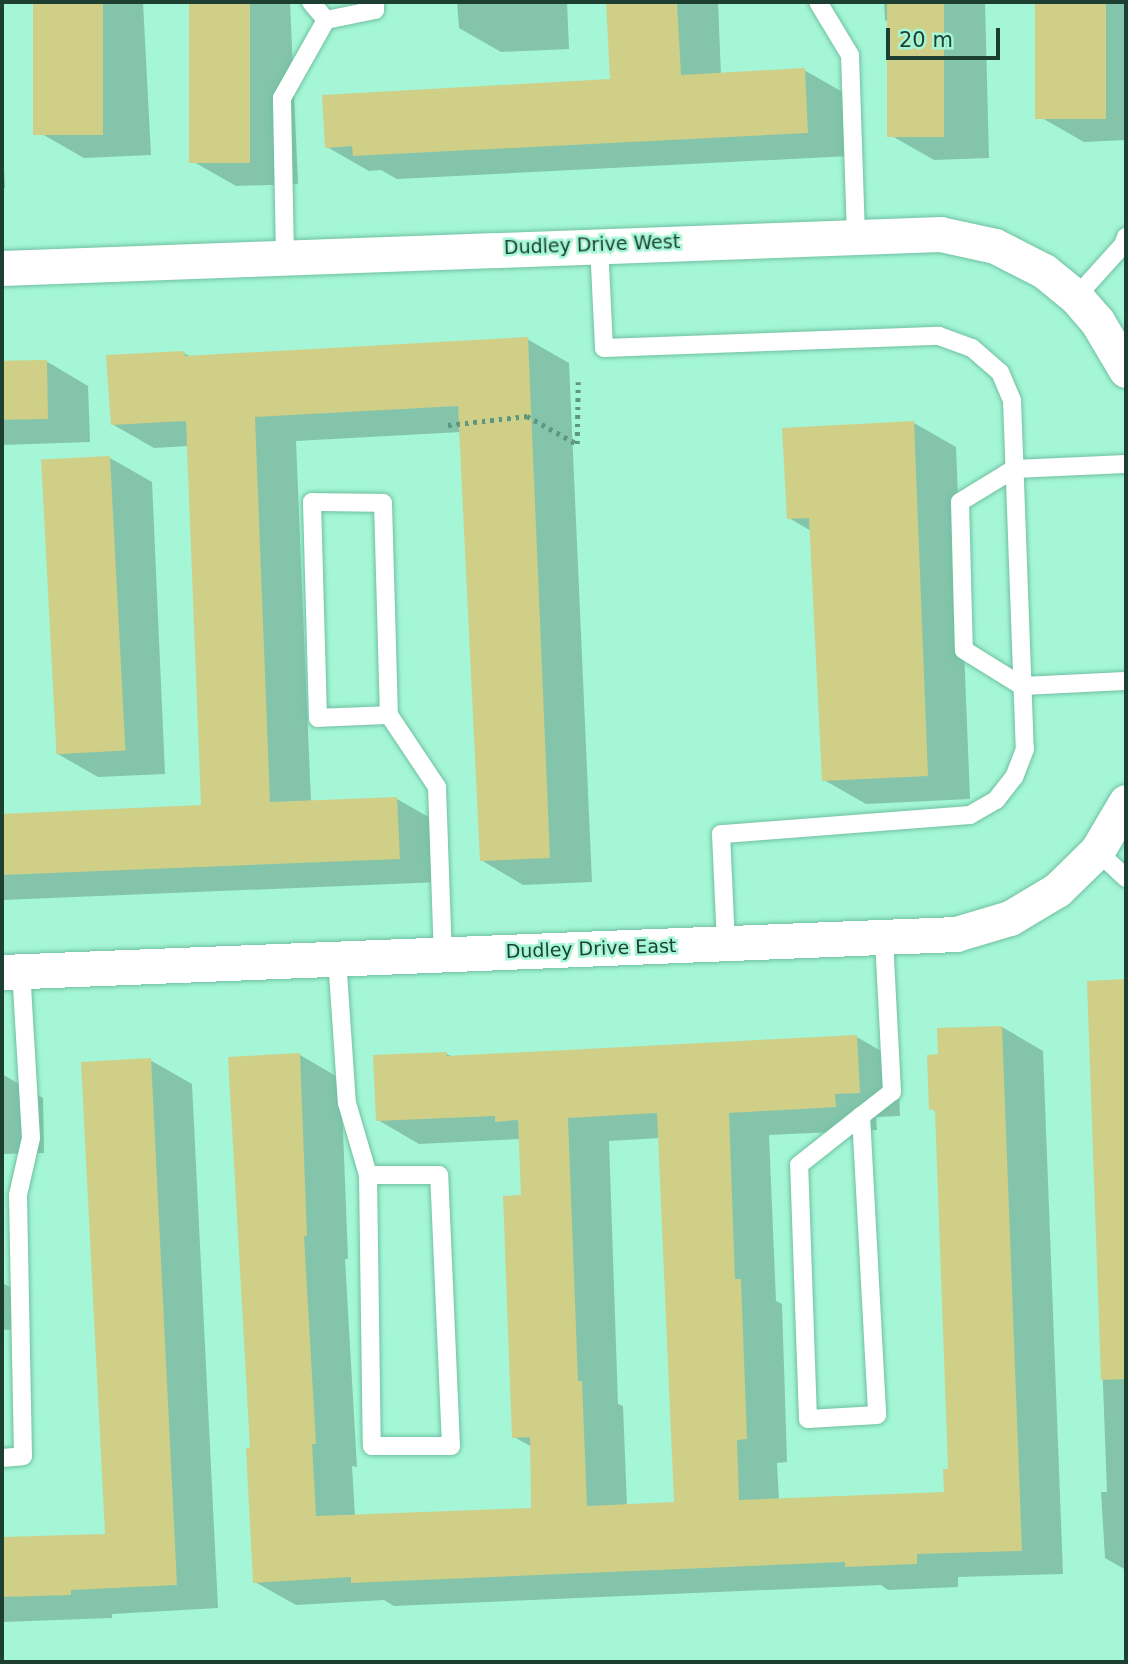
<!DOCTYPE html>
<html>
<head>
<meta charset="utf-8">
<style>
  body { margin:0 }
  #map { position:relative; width:1128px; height:1664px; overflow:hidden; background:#a4f6d6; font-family:"DejaVu Sans",sans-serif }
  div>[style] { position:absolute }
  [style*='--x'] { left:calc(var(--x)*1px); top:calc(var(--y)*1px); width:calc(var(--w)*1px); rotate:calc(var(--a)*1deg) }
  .shadow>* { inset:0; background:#0003 }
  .building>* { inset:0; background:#cfcf88; transform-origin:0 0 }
  .path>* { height:4.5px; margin-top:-2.25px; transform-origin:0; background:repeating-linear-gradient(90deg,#5e9781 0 3.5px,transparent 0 8.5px) }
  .roads { filter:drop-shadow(0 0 2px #70c0a2) drop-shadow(0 0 2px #70c0a2) }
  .service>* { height:18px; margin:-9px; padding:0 9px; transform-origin:9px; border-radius:9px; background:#fff }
  .minor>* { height:35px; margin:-17.5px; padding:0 17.5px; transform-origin:17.5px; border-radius:17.5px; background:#fff }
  span { translate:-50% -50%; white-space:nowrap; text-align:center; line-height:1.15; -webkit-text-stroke:5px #a4f6d6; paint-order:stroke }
  .street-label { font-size:19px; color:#1d3f32 }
  .frame { position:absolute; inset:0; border:4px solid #1d3f32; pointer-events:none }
  .scale { position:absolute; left:886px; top:28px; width:114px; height:32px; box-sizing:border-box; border:4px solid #1d3f32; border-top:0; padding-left:9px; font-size:21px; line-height:24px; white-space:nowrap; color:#1d3f32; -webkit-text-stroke:5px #a4f6d6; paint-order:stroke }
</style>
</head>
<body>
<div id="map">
  <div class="shadow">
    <div style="clip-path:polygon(35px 2px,143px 2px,151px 155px,84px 158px,42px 134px)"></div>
    <div style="clip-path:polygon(190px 2px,290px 2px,298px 184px,236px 186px,194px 162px)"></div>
    <div style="clip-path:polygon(457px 2px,567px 2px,569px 49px,501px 52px,459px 28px)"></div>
    <div style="clip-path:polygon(608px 2px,718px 2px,721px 75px,804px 70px,846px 94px,850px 156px,397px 179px,381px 170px,369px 171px,327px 147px,611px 81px)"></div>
    <div style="clip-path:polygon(884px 2px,985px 2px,989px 158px,934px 160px,892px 136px,889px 22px,885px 20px)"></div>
    <div style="clip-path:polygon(1037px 2px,1126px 2px,1126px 140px,1084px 142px,1042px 118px)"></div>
    <div style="clip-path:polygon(2px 130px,5px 188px,2px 188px)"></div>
    <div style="clip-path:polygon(527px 339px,569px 363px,592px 882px,523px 885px,481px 860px,461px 432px,296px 441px,311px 802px,397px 799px,439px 823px,441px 882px,2px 900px,2px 816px,203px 807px,189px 446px,154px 448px,112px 424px,184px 353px,191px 357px)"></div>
    <div style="clip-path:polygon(46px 361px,88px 386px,90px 442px,2px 445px,2px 363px)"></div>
    <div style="clip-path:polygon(914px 423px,956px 447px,970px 799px,866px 804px,824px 780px,811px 531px,789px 518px)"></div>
    <div style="clip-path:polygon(110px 458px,152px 482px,165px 774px,98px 777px,56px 753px)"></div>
    <div style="clip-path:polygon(1126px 981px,1126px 1570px,1105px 1558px,1101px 1492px,1107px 1492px,1088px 983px)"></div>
    <div style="clip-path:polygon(evenodd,1002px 1027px,1043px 1051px,1063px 1574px,958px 1577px,958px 1587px,888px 1590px,881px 1585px,394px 1606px,384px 1600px,296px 1605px,255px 1582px,252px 1449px,300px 1055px,341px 1079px,348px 1259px,345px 1259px,357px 1467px,352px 1466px,355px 1516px,533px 1509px,532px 1447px,514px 1437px,523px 1197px,520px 1139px,419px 1144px,378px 1120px,447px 1054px,453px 1057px,857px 1037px,898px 1061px,900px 1116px,876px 1117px,877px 1130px,769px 1135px,776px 1301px,782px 1304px,787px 1462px,777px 1463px,779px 1500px,946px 1494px,950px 1471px,937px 1112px,931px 1109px,940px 1056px,1002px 1027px,660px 1138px,676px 1504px,627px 1506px,623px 1406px,618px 1404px,609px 1141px,660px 1138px)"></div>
    <div style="clip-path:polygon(150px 1060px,192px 1084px,218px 1608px,112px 1614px,112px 1618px,2px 1622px,2px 1539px,107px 1536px)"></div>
    <div style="clip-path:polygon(2px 1074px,43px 1098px,44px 1153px,2px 1154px)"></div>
    <div style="clip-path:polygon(2px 1283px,14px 1289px,18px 1329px,2px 1330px)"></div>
  </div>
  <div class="building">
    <div style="left:33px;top:2px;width:70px;height:133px"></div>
    <div style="left:189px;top:2px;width:61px;height:161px"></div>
    <div style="clip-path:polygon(606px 2px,677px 2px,681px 75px,805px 68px,808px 133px,353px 156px,352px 146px,325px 148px,322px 95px,610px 79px)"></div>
    <div style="left:887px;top:2px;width:57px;height:135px"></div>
    <div style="left:1035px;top:2px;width:71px;height:117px"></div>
    <div style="clip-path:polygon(528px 337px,550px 858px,480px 861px,458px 406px,255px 417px,270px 802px,397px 797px,400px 859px,2px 875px,2px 814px,201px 805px,186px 421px,111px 425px,106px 355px,184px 351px,185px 356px)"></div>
    <div style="left:47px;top:360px;width:59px;height:45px;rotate:89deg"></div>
    <div style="clip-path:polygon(914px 421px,928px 776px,822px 781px,809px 518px,787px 519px,782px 428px)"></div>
    <div style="left:110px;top:456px;width:295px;height:69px;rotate:87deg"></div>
    <div style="clip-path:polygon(1126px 979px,1126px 1379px,1101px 1380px,1087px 981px)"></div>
    <div style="clip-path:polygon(evenodd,1002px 1026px,1022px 1551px,917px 1554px,917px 1564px,845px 1567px,845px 1562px,351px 1583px,351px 1577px,253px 1583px,246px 1448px,250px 1448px,228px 1057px,300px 1053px,307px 1236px,304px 1236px,316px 1444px,312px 1444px,316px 1516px,531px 1508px,530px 1437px,512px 1438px,503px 1196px,521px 1195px,518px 1120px,495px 1122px,495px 1116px,376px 1121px,373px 1055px,447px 1052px,447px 1056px,857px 1035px,860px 1093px,835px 1094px,836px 1107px,729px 1113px,735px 1279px,741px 1279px,747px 1439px,737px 1440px,739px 1500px,944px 1492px,943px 1469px,948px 1469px,935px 1110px,929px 1110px,927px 1055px,938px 1054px,937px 1028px,1002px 1026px,657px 1113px,674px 1502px,587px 1506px,582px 1381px,578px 1381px,568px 1118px,657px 1113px)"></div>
    <div style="clip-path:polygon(151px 1058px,177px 1585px,71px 1590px,71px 1595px,2px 1597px,2px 1537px,105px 1534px,81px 1062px)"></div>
  </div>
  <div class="path">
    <div style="--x:448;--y:425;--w:80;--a:-6.5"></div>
    <div style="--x:527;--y:416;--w:57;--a:29.2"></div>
    <div style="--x:577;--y:444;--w:62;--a:-89.1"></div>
  </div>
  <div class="roads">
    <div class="service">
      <div style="--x:311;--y:2;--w:23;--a:50"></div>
      <div style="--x:818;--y:2;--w:62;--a:58.9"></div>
      <div style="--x:850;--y:55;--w:180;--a:88.1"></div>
      <div style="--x:599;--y:245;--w:103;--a:87.2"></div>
      <div style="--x:604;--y:348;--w:335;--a:-2.1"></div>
      <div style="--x:939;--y:336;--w:35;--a:20"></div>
      <div style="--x:972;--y:348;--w:37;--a:41"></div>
      <div style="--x:1000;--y:372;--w:30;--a:67"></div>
      <div style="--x:1012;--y:400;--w:349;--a:87.9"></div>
      <div style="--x:1025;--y:749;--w:30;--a:111"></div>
      <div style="--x:1014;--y:777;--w:29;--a:128"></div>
      <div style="--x:996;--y:800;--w:30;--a:150"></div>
      <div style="--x:970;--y:815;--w:250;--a:175.6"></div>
      <div style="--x:721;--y:834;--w:110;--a:87.4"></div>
      <div style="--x:285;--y:257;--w:159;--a:-91.1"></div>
      <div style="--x:282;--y:98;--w:90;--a:-60.6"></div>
      <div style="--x:326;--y:20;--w:50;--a:-11.5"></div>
      <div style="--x:375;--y:10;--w:8;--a:-90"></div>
      <div style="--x:1076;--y:297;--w:70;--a:-47.9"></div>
      <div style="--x:1123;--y:245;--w:9;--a:-69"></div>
      <div style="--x:1126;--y:464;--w:112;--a:177.4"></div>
      <div style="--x:1014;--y:469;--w:63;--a:148.6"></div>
      <div style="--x:960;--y:502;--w:148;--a:88.5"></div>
      <div style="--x:964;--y:650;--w:68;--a:31.8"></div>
      <div style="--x:1022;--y:686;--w:104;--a:-2.8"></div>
      <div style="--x:389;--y:715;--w:71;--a:177.6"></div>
      <div style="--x:318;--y:718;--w:216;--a:-91.6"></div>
      <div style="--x:312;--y:502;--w:71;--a:0.8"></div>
      <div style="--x:383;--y:503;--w:212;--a:88.4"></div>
      <div style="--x:389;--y:715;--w:87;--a:56.3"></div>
      <div style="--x:437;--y:787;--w:168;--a:88"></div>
      <div style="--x:1097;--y:851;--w:40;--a:43"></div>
      <div style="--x:337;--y:958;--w:145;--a:86.1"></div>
      <div style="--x:347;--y:1103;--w:75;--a:73.7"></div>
      <div style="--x:368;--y:1175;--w:271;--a:89.2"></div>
      <div style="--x:372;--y:1446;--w:79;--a:0"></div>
      <div style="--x:451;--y:1446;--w:271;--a:-92.5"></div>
      <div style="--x:439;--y:1175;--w:71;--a:180"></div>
      <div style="--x:861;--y:1116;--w:299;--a:86.9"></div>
      <div style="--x:877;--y:1415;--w:69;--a:176.7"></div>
      <div style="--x:808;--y:1419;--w:254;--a:-92"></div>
      <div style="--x:799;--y:1165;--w:79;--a:-38.3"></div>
      <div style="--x:861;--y:1116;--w:39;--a:-38"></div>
      <div style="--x:892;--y:1092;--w:154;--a:-93"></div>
      <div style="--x:2;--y:1458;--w:21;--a:-5"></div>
      <div style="--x:23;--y:1456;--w:261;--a:-91.1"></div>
      <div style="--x:18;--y:1195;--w:58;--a:-77.2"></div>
      <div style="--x:31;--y:1138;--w:167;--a:-93.4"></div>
    </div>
    <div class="minor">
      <div style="--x:2;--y:268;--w:939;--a:-2.08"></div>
      <div style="--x:940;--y:234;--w:56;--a:12.3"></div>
      <div style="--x:995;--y:246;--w:55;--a:27"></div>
      <div style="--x:1044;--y:271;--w:41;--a:39.1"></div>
      <div style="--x:1076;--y:297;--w:32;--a:49"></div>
      <div style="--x:1097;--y:321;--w:57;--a:59.4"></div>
      <div style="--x:2;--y:972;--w:955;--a:-2.28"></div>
      <div style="--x:956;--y:934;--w:56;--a:-16.5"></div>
      <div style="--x:1010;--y:918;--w:55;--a:-30.8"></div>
      <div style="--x:1057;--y:890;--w:56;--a:-44.3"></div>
      <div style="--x:1097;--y:851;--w:57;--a:-59.4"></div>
    </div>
  </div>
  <div class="street-label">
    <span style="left:592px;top:245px;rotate:-2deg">Dudley Drive West</span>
    <span style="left:591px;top:949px;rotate:-2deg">Dudley Drive East</span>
  </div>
  <div class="frame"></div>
  <div class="scale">20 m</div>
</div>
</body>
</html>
